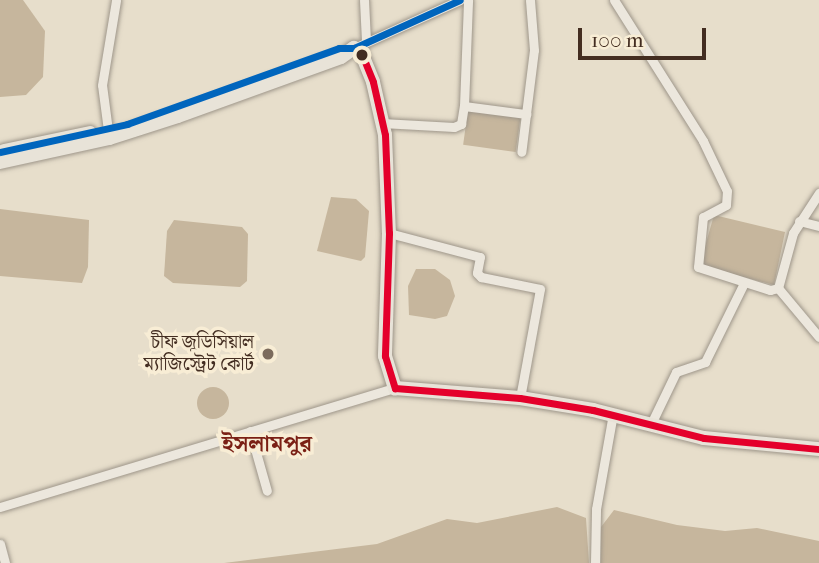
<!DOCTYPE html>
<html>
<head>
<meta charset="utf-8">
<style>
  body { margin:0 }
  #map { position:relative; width:819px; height:563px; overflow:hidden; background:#e7decb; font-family:"IM FELL French Canon","Noto Serif Bengali",serif }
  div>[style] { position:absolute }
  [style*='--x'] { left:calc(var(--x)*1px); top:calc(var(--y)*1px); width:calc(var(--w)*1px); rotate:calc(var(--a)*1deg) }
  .water>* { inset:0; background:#c6b69d; transform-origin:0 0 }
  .round { border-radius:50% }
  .roads { filter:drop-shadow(0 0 2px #9e968a) drop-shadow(0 0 2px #9e968a) }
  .minor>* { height:9px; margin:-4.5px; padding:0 4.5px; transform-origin:4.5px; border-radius:4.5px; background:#ece7dd }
  .highway>* { height:14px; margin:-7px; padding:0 7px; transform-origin:7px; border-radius:7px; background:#e8e3d8 }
  .bus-1>* { height:7px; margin:-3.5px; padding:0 3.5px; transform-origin:3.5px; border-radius:3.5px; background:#e4002b }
  .bus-2>* { height:7px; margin:-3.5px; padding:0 3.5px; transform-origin:3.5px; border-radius:3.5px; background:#0065bd }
  .dots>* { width:19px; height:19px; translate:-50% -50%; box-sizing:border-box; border:4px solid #f8edd5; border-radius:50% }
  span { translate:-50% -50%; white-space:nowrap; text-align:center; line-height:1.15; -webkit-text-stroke:7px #f8edd5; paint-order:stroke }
  .poi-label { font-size:19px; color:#432d21 }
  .right { translate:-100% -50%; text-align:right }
  .quarter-label { font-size:23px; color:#7a1f14; font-weight:700 }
  .scale { position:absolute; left:578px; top:28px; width:128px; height:32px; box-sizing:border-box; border:4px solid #432d21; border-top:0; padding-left:9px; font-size:21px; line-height:24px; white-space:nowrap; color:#432d21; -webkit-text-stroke:5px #f8edd5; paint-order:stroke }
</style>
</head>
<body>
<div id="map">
  <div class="water">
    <div style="clip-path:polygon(0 0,23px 0,45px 31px,43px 77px,26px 95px,0 97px)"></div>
    <div style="left:468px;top:110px;width:53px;height:35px;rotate:8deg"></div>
    <div style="clip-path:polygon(331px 197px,356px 199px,369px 211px,365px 257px,361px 261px,317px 251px)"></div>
    <div style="clip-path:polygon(0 209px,89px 220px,88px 267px,82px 283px,0 276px)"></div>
    <div style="clip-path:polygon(714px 215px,785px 232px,774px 285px,705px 267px,702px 257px)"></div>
    <div style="clip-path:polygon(174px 220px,242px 227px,248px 234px,247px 281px,240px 287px,173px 283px,164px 276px,167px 231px)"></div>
    <div style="clip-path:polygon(416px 269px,435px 269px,450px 280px,455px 296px,447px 316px,435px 319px,409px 315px,408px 286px)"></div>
    <div class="round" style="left:197px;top:387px;width:32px;height:32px"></div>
    <div style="clip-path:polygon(557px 507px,586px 518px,589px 563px,224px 563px,377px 544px,447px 519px,477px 523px)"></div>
    <div style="clip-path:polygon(614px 510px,677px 525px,725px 531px,757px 528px,819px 541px,819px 563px,601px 563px,601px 527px)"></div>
  </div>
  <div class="roads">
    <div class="minor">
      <div style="--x:364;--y:0;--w:41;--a:87.2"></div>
      <div style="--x:614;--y:0;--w:167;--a:57.7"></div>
      <div style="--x:703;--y:141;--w:55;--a:64.4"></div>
      <div style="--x:727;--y:191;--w:14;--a:94"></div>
      <div style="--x:726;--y:205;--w:26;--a:152"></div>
      <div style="--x:703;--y:217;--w:50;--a:95.7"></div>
      <div style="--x:698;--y:267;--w:76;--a:17.7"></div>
      <div style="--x:770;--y:290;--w:8;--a:-14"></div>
      <div style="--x:354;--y:48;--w:116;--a:-24.4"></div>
      <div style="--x:464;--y:106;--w:106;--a:-87.8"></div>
      <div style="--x:526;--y:114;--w:64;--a:-82.9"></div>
      <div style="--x:534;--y:50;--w:50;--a:-94.6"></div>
      <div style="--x:382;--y:123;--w:72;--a:3.2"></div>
      <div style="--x:454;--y:127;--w:8;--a:-23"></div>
      <div style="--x:461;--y:124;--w:18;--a:-81"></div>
      <div style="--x:464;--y:106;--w:63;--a:7.4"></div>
      <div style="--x:526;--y:114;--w:38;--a:97"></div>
      <div style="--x:109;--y:138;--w:53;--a:-97.5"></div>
      <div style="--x:102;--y:85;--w:86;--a:-80.6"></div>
      <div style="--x:799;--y:221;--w:21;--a:14"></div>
      <div style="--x:389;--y:233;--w:94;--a:14.8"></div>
      <div style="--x:480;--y:257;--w:16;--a:101"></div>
      <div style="--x:477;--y:273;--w:6;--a:45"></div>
      <div style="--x:481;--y:277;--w:60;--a:11.5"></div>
      <div style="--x:540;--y:289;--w:111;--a:100.4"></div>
      <div style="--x:778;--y:288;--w:57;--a:-74.7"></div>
      <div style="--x:793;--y:233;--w:48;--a:-57"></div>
      <div style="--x:778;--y:288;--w:64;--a:50.1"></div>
      <div style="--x:650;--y:426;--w:60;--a:-64.3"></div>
      <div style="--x:676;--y:372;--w:31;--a:-19"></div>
      <div style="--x:705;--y:362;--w:88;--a:-63.7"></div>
      <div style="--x:250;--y:431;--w:62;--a:74.2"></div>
      <div style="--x:0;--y:507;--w:413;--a:-16.8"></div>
      <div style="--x:0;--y:544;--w:20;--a:75"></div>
      <div style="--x:595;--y:563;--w:54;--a:-88.9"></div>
      <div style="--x:596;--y:509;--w:97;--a:-79.9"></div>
    </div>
    <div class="highway">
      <div style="--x:354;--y:48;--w:8;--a:30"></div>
      <div style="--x:361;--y:52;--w:32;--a:68"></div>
      <div style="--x:373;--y:82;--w:54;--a:77.2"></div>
      <div style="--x:385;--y:135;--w:98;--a:87.7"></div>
      <div style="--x:389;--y:233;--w:123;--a:91.9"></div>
      <div style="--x:385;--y:356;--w:34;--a:73"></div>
      <div style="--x:395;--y:388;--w:125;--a:4.6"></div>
      <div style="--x:520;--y:398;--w:74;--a:9.3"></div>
      <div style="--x:593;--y:410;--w:114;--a:14.2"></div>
      <div style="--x:704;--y:438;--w:116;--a:5.5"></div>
      <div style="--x:4;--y:151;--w:88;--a:-11.8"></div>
      <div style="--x:0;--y:162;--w:112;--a:-12.4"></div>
      <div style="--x:109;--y:138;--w:72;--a:-17.7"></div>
      <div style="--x:178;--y:116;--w:173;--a:-19.9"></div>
      <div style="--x:341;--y:57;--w:16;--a:-35"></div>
    </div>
  </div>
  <div class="bus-1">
    <div style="--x:354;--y:48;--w:8;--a:30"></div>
    <div style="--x:361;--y:52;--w:32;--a:68"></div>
    <div style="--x:373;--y:82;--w:54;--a:77.2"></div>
    <div style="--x:385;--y:135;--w:98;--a:87.7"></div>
    <div style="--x:389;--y:233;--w:123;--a:91.9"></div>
    <div style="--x:385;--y:356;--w:34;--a:73"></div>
    <div style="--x:395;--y:388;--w:125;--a:4.6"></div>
    <div style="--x:520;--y:398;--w:74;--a:9.3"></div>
    <div style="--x:593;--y:410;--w:114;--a:14.2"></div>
    <div style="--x:704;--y:438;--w:116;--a:5.5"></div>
  </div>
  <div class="bus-2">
    <div style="--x:0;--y:152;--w:130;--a:-12.4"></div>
    <div style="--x:127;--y:124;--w:225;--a:-19.7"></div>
    <div style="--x:339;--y:48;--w:15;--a:0"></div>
    <div style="--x:354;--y:48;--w:116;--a:-24.4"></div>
  </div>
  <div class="dots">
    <div style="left:362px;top:55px;background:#432d21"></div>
    <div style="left:268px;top:354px;background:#7c6b5c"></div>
  </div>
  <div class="poi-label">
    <span class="right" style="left:254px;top:354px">চীফ জুডিসিয়াল<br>ম্যাজিস্ট্রেট কোর্ট</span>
  </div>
  <div class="quarter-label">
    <span style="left:267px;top:444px">ইসলামপুর</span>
  </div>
  <div class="scale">100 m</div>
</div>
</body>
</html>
